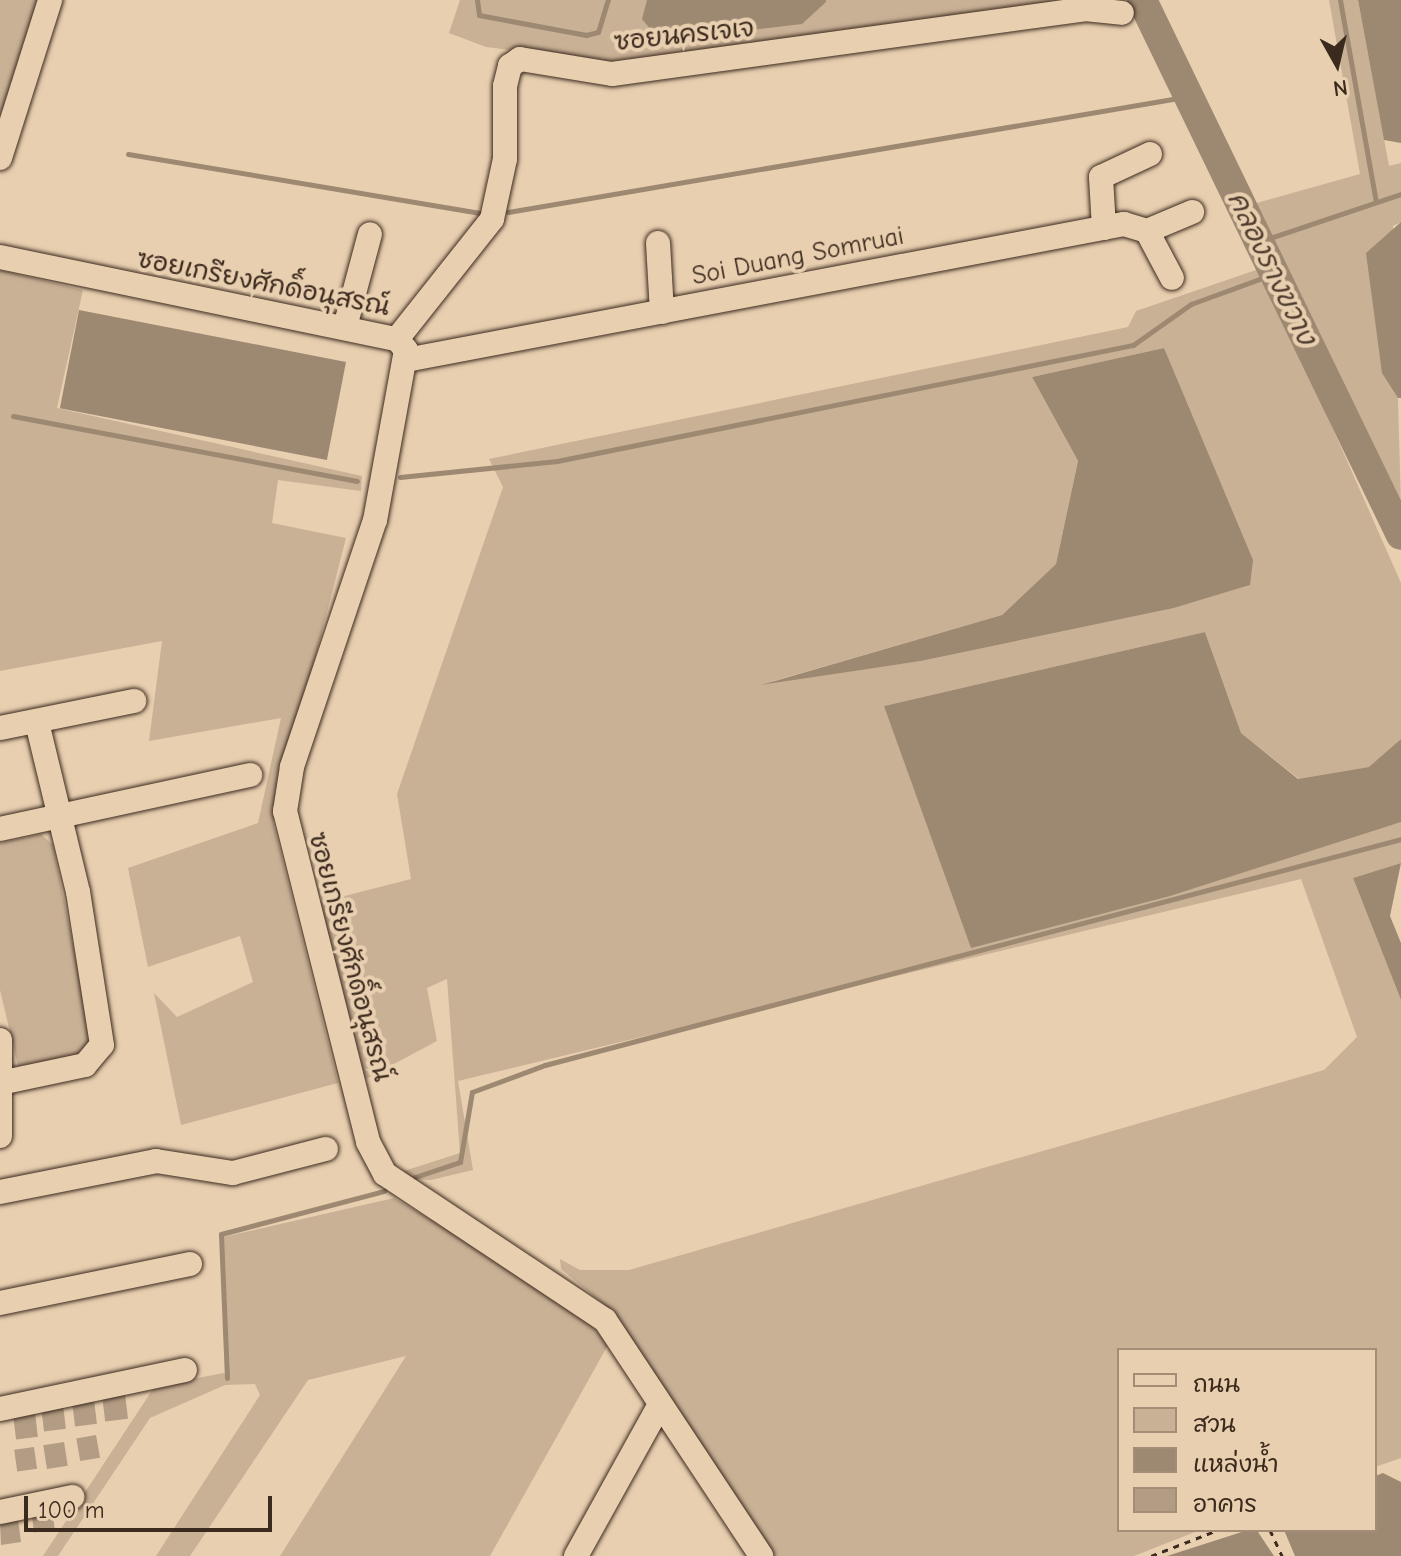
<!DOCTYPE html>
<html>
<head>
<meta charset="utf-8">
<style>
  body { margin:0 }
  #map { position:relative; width:1401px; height:1556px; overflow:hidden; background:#e8cfb0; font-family:"Comic Neue","Playpen Sans Thai",sans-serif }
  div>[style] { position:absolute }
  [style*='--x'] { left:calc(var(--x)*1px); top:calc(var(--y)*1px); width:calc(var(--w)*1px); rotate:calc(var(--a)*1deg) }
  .green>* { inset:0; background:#c9b196 }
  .water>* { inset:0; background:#9d8871; transform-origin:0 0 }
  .stream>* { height:5px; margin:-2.5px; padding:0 2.5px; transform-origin:2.5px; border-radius:2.5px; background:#9d8871 }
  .river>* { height:30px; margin:-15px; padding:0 15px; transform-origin:15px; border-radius:15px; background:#9d8871 }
  .building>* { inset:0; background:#b29c83; transform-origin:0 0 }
  .path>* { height:3px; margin-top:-1.5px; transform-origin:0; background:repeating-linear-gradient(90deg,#3b2a1e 0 6px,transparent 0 12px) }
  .roads { filter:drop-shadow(0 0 2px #3b2a1e) drop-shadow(0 0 2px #3b2a1e) }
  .minor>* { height:24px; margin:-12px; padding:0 12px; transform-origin:12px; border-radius:12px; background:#e8cfb0 }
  span { translate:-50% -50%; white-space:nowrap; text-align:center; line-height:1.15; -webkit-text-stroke:8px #e8cfb0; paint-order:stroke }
  .street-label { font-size:26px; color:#3b2a1e }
  .water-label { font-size:28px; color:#4f3d2f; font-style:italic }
  .legend { position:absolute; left:1117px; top:1348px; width:260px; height:184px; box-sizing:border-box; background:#e8cfb0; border:2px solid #a38d76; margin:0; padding:10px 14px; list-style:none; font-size:24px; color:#3b2a1e }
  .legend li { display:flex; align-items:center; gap:16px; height:40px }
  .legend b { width:40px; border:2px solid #a38d76 }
  .north { position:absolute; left:1297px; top:24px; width:80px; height:80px; -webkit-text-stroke:6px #e8cfb0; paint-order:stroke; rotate:172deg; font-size:22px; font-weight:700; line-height:32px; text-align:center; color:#3b2a1e }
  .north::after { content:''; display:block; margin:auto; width:28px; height:36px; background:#3b2a1e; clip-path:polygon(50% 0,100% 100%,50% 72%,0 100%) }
  .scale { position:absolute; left:24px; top:1496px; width:248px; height:36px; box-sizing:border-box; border:4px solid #3b2a1e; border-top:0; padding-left:10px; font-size:24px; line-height:28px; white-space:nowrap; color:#3b2a1e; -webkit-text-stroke:6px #e8cfb0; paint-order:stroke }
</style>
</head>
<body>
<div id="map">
  <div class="green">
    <div style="clip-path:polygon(0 0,42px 0,0 141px)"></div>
    <div style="clip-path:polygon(460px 0,1057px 0,1060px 6px,606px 62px,486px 47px,449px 33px)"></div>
    <div style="clip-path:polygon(1329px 0,1358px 0,1389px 166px,1401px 163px,1401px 222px,1393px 226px,1401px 506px,1253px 204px,1360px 174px)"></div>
    <div style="clip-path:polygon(evenodd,1262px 268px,1401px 583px,1401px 739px,1370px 767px,1299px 779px,1241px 733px,1205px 632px,884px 706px,1312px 847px,1401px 822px,1401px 863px,1353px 878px,1401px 1000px,1401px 1458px,1375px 1467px,1375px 1350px,1119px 1350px,1119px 1530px,1200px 1530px,1134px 1556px,773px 1556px,601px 1302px,561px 1269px,560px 1259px,580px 1270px,629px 1270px,1324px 1070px,1357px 1037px,1301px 879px,458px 1081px,473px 1170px,431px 1180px,406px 1179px,404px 1171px,460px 1153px,447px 979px,427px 988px,437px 1041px,364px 1080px,317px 903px,411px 879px,397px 794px,503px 487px,489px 459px,1128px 327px,1136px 311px,1262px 268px,1164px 348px,1250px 585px,1174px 608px,921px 661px,770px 682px,1002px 615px,1056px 564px,1078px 461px,1032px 377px,1164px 348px)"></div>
    <div style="clip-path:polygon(0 270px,83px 290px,57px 408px,362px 476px,361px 491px,278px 480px,272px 523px,346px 538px,273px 822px,338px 1083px,181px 1125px,154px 993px,177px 1017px,253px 982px,240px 936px,148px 967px,128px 868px,258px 823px,281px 718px,149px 741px,162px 641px,0 671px)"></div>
    <div style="clip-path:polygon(41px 834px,53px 845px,91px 1034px,86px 1054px,18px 1066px,0 990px,0 843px)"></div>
    <div style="clip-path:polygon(394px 1198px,574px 1305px,608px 1345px,490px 1556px,280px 1556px,406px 1356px,308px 1380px,190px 1556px,156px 1556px,260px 1395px,255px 1384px,225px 1385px,150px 1418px,58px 1556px,43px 1556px,155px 1386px,229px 1372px,223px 1237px)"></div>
  </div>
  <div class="water">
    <div style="clip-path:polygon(647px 0,826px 0,826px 2px,802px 24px,660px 41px,642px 19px)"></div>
    <div style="clip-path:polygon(1358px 0,1401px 0,1401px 143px,1384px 140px)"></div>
    <div style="clip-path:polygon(1401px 222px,1401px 398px,1398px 398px,1382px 373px,1366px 253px)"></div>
    <div style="left:79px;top:310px;width:272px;height:100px;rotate:11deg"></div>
    <div style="clip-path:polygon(1164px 348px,1253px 560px,1250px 585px,1174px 608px,921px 661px,761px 685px,1002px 615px,1056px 564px,1078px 461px,1032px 377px)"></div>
    <div style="clip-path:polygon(1205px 632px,1241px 733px,1298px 779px,1369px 767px,1401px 739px,1401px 822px,1170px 896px,971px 948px,884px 706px)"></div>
    <div style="clip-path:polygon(1401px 863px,1390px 916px,1401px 943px,1401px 1000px,1353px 878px)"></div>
    <div style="clip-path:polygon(1383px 1473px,1401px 1482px,1401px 1556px,1295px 1556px,1284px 1530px,1375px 1530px,1375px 1476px)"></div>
    <div style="clip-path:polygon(1248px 1530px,1258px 1532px,1274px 1556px,1167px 1556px)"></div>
  </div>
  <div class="stream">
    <div style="--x:477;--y:0;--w:15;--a:82"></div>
    <div style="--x:479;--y:15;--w:109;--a:10.6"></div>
    <div style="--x:586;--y:35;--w:12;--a:-14"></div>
    <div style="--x:598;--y:32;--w:34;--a:-73"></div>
    <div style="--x:1340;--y:0;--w:205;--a:79.9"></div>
    <div style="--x:128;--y:154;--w:357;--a:9.5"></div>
    <div style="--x:508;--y:212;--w:692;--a:-9.65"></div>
    <div style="--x:1261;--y:241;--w:148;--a:-18.6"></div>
    <div style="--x:13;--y:416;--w:350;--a:10.7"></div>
    <div style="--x:400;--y:477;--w:158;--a:-5.8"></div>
    <div style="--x:557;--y:461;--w:588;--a:-11.39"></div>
    <div style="--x:1133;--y:345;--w:71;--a:-35.3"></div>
    <div style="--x:1191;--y:304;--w:90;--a:-20"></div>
    <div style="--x:415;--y:1177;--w:47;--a:-18.4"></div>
    <div style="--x:460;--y:1162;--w:71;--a:-80.3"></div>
    <div style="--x:472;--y:1092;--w:78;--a:-20.3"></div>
    <div style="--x:545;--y:1065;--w:885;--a:-14.79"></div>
    <div style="--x:227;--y:1378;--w:144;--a:-92.4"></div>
    <div style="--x:221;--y:1234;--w:169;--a:-14.8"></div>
  </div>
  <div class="river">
    <div style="--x:1142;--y:0;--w:594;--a:64.17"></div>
  </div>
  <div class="building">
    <div style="left:125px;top:1394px;width:25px;height:23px;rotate:83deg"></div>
    <div style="left:94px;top:1400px;width:24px;height:22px;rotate:83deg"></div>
    <div style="left:63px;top:1405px;width:24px;height:22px;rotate:83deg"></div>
    <div style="left:35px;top:1413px;width:24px;height:22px;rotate:83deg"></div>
    <div style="left:96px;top:1435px;width:23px;height:20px;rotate:80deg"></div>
    <div style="left:64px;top:1442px;width:24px;height:21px;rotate:81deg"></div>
    <div style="left:34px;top:1447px;width:22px;height:20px;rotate:82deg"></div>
    <div style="left:52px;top:1507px;width:23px;height:21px;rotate:83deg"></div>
    <div style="clip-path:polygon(18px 1519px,21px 1542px,1px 1545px,0 1522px)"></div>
  </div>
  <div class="path">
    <div style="--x:1270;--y:1530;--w:29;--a:65"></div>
    <div style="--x:1151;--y:1556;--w:72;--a:-21.2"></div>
  </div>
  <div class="roads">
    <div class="minor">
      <div style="--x:0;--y:158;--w:166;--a:-72.4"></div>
      <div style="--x:1104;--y:228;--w:51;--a:-93.4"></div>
      <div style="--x:1101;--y:177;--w:54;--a:-25.1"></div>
      <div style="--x:1147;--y:231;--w:49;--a:-22.9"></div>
      <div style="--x:658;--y:243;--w:69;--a:86.7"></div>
      <div style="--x:0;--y:257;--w:405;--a:11.7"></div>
      <div style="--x:397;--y:339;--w:14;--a:51"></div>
      <div style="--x:406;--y:350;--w:173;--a:100.3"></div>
      <div style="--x:375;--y:520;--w:261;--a:108.6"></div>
      <div style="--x:292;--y:767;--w:45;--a:99"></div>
      <div style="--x:285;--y:811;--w:341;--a:75.9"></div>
      <div style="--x:368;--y:1142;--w:36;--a:62"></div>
      <div style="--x:385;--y:1174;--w:264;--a:33.6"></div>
      <div style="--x:605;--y:1320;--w:283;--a:56.5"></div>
      <div style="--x:345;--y:327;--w:96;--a:-75"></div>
      <div style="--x:397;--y:339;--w:153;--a:-51.6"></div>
      <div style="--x:492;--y:219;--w:61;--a:-77.8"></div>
      <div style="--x:505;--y:159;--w:73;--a:-90"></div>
      <div style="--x:505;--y:86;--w:21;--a:-76"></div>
      <div style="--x:510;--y:66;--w:12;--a:-35"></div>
      <div style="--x:520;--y:59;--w:93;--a:9.3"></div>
      <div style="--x:612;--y:74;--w:477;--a:-7.8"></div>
      <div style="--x:1085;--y:9;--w:37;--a:6"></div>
      <div style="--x:406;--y:360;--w:731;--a:-10.73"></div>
      <div style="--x:1124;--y:224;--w:24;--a:17"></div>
      <div style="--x:1147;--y:231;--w:53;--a:62"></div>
      <div style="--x:0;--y:728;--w:137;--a:-11.4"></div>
      <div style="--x:0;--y:829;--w:256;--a:-12.2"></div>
      <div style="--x:0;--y:1040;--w:96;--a:90"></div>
      <div style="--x:0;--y:1083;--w:87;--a:-12"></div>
      <div style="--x:85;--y:1065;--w:26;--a:-50"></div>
      <div style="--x:102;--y:1045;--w:155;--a:-98.9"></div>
      <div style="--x:78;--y:892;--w:175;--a:-103.6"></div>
      <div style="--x:0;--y:1192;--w:159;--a:-11.2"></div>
      <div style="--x:156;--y:1161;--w:78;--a:8.9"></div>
      <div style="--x:233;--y:1173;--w:96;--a:-14.5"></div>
      <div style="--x:0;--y:1303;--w:194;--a:-11.6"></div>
      <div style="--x:0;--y:1409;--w:189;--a:-11.9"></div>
      <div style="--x:0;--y:1512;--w:74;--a:-11.8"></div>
      <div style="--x:576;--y:1556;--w:171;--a:-61"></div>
    </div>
  </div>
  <div class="street-label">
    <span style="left:684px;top:36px;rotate:-6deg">ซอยนครเจเจ</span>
    <span style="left:798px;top:257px;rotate:-11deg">Soi Duang Somruai</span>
    <span style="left:263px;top:284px;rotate:11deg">ซอยเกรียงศักดิ์อนุสรณ์</span>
    <span style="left:349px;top:957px;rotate:75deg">ซอยเกรียงศักดิ์อนุสรณ์</span>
  </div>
  <div class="water-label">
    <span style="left:1272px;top:268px;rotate:64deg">คลองรางขวาง</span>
  </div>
  <ul class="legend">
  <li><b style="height:10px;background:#e8cfb0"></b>ถนน</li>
  <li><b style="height:22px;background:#c9b196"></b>สวน</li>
  <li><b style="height:22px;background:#9d8871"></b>แหล่งน้ำ</li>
  <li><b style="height:22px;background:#b29c83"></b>อาคาร</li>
  </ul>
  <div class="north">N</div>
  <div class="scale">100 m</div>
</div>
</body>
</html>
